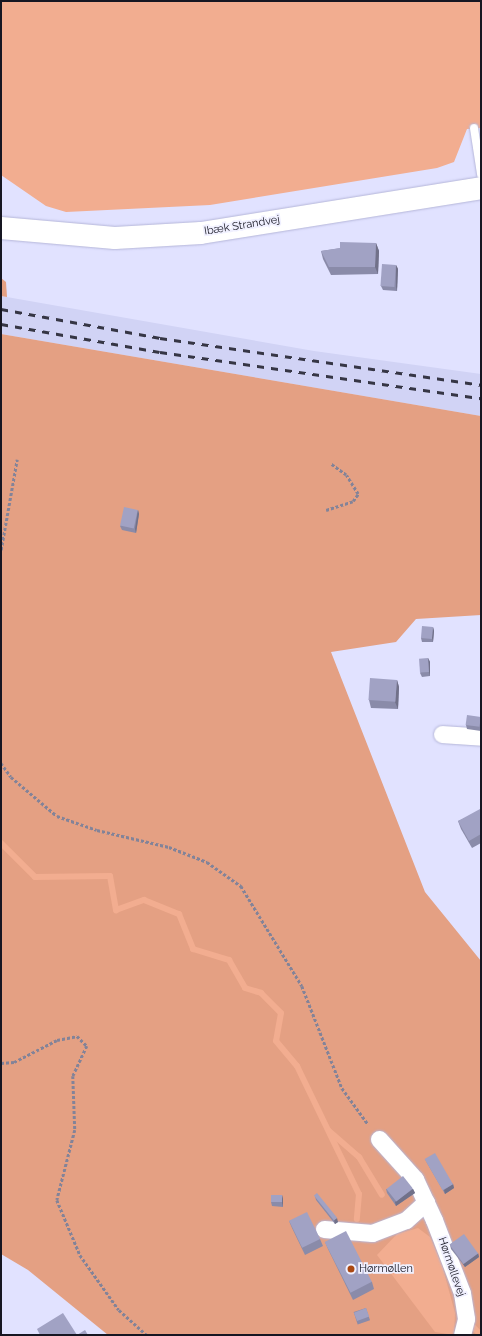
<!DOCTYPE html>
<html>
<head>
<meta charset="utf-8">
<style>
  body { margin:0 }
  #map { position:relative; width:482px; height:1336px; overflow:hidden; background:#e1e2ff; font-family:Raleway,sans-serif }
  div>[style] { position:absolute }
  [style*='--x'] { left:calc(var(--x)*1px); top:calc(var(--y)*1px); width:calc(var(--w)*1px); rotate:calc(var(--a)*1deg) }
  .built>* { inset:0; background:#d1d3f5 }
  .forest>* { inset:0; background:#e4a083 }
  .water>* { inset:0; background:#f2ad90 }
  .stream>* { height:6px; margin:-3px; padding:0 3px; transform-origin:3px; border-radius:3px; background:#f2ad90 }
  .path>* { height:2.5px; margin-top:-1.25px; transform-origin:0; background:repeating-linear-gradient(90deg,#838398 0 3px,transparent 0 5px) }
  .roads { filter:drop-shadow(0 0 1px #b5b6d9) drop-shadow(0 0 1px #b5b6d9) }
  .lane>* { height:8px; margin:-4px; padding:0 4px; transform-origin:4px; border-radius:4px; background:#fff }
  .street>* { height:17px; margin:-8.5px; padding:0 8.5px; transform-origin:8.5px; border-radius:8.5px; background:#fff }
  .secondary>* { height:22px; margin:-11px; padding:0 11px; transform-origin:11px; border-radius:11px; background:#fff }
  .rail>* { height:3px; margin-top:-1.5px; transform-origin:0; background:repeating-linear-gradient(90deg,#363645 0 7px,transparent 0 14px) }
  .wall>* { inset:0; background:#8a8ba9; transform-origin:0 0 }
  .shaded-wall>* { inset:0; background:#717189 }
  .building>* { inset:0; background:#a1a2c4; transform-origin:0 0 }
  .dots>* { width:11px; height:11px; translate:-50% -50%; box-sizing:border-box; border:2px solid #f0f0ff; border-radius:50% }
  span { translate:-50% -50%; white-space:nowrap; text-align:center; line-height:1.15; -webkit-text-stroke:3.5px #f0f0ff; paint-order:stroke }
  .street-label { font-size:11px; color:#161622 }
  .poi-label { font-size:11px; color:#161622 }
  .left { translate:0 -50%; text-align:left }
  .frame { position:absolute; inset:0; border:2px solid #161622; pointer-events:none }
</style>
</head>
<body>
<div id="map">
  <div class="built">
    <div style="clip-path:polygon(1px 296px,314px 351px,481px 374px,481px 416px,1px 334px)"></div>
  </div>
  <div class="forest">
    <div style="clip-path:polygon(1px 278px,6px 282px,7px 297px,1px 296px)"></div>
    <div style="clip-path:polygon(1px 334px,481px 416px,481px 615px,416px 619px,396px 642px,331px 652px,425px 892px,481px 961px,481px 1335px,108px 1335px,28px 1270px,1px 1254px)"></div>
  </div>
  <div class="water">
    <div style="clip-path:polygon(1px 1px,481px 1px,481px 128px,467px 129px,454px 162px,437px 168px,210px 205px,66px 212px,46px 206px,1px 175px)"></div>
    <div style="clip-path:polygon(418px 1228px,430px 1237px,442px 1265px,455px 1313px,454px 1335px,435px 1332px,377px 1255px,397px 1234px)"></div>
  </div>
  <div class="stream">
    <div style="--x:1;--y:843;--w:48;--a:45"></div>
    <div style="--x:35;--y:877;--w:75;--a:-0.8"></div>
    <div style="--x:110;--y:876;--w:35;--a:80"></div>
    <div style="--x:116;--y:910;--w:30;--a:-20"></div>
    <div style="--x:144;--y:900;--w:38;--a:22"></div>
    <div style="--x:179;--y:914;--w:38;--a:68"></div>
    <div style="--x:193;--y:949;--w:38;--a:17"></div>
    <div style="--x:229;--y:960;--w:32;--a:60"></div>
    <div style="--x:245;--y:988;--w:17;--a:17"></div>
    <div style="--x:261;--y:993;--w:28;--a:45"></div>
    <div style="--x:281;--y:1013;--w:28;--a:100"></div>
    <div style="--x:276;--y:1041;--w:33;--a:50"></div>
    <div style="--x:297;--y:1066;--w:142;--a:64.2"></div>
    <div style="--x:359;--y:1194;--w:25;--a:95"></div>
    <div style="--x:329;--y:1131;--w:40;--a:41"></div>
    <div style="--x:359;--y:1157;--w:44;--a:58.8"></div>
    <div style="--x:470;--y:1324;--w:16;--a:45"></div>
  </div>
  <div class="path">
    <div style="--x:326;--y:510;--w:28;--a:-18"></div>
    <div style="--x:353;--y:501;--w:9;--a:-54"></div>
    <div style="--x:358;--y:494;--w:22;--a:-122"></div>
    <div style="--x:346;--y:475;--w:19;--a:-144"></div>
    <div style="--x:1;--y:550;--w:92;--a:-80"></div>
    <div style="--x:1;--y:763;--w:17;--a:54"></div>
    <div style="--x:11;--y:777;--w:60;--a:40.3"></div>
    <div style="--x:57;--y:816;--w:42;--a:19.3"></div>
    <div style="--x:97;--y:830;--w:74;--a:13.3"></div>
    <div style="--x:169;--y:847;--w:41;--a:21.5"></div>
    <div style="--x:207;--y:862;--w:42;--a:35.2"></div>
    <div style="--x:241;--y:886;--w:117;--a:58.6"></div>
    <div style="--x:302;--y:986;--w:110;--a:68.6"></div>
    <div style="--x:342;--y:1088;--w:44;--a:54.2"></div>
    <div style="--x:1;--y:1063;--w:13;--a:-4"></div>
    <div style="--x:14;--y:1062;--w:48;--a:-27.1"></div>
    <div style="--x:57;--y:1040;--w:20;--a:-11"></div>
    <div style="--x:77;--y:1036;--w:14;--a:45"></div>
    <div style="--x:87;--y:1046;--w:33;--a:115"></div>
    <div style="--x:73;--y:1076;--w:54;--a:87.9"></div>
    <div style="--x:75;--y:1130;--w:72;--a:104.4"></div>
    <div style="--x:57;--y:1200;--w:60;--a:67.3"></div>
    <div style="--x:80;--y:1255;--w:67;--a:54.7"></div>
    <div style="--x:119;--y:1310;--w:38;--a:42"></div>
  </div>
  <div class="roads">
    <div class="lane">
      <div style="--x:474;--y:128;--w:47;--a:81.3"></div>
    </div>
    <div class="street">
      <div style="--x:442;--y:734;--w:39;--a:4"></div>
      <div style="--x:379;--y:1139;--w:54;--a:48"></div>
      <div style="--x:415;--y:1179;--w:45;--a:65.1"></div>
      <div style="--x:434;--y:1220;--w:78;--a:69"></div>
      <div style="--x:462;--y:1293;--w:26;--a:81"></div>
      <div style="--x:466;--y:1319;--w:16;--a:104"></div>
      <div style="--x:324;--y:1229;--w:48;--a:4.8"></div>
      <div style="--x:372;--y:1233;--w:36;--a:-21"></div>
      <div style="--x:406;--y:1220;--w:27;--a:-42"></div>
    </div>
    <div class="secondary">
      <div style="--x:1;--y:228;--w:114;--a:5"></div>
      <div style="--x:115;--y:238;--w:86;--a:-3.3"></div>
      <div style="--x:201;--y:233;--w:284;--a:-9.1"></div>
    </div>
  </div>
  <div class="rail">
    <div style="--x:1;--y:309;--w:162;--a:10.3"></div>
    <div style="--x:160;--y:338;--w:324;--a:8.3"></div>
    <div style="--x:1;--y:324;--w:161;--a:10"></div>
    <div style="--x:160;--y:352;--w:324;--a:8.2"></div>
  </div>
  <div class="wall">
    <div style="clip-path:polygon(376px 243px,379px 251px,378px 274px,331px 275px,323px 259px,321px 251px)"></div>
    <div style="clip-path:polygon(396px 265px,398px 269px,397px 291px,383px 290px,381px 286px)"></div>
    <div style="clip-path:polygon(138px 510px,139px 514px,136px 533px,122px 530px,120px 526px)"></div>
    <div style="clip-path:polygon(433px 627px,434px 631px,433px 642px,422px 642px,421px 638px)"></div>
    <div style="clip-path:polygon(428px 658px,430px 662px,430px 676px,422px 677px,420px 673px)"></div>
    <div style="clip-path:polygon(397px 680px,399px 687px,398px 709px,371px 708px,369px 700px)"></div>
    <div style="clip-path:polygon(481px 717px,481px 731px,467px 729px,466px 725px)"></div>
    <div style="clip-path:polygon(481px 811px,481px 843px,472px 848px,461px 829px,458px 821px)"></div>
    <div style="clip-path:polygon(425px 1159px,453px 1184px,454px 1188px,445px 1194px,427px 1163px)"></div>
    <div style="clip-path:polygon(386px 1189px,413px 1189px,415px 1193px,396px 1206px,387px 1193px)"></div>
    <div style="clip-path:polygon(282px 1195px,283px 1199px,283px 1207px,272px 1206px,271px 1202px)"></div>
    <div style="clip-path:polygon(315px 1196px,338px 1222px,335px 1224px,316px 1200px)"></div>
    <div style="clip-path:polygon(289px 1221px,320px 1239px,323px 1246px,305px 1255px,292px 1228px)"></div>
    <div style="clip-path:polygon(325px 1242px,372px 1282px,374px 1289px,353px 1300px,328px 1249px)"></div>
    <div style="clip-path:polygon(450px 1245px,478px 1253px,479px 1257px,465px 1267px,451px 1249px)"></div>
    <div style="left:366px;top:1308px;width:13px;height:13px;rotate:72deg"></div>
  </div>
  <div class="shaded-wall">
    <div style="clip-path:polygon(376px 243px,379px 251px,378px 274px,375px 267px)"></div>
    <div style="clip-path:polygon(396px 265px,398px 269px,397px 291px,396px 287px)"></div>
    <div style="clip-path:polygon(138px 510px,139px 514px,136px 533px,135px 529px)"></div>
    <div style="clip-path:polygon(433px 627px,434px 631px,433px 642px,432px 638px)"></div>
    <div style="clip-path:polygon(428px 658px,430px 662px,430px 676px,429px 672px)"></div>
    <div style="clip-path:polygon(397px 680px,399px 687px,398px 709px,395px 702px)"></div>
    <div style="clip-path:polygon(453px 1184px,454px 1188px,445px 1194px,444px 1190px)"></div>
    <div style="clip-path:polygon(413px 1189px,415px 1193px,396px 1206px,395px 1202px)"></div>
    <div style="clip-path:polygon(282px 1195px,283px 1199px,283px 1207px,282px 1203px)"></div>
    <div style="clip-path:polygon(337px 1218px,338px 1222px,335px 1224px,334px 1220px)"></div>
    <div style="clip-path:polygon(478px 1253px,479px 1257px,465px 1267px,463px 1264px)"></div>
  </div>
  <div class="building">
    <div style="clip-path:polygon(340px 242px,376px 243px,375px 267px,329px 267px,321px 251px,340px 248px)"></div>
    <div style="left:382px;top:264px;width:14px;height:22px;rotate:4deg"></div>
    <div style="left:124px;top:507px;width:14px;height:19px;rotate:12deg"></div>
    <div style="left:422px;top:626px;width:11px;height:12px;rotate:5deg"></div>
    <div style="left:428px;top:658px;width:14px;height:9px;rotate:86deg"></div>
    <div style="left:370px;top:678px;width:27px;height:22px;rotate:4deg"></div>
    <div style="left:467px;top:715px;width:14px;height:10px;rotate:8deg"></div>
    <div style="clip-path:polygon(480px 809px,481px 811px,481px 834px,469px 841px,458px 821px)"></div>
    <div style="left:435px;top:1153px;width:36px;height:12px;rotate:60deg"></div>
    <div style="left:403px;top:1176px;width:16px;height:21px;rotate:52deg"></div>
    <div style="left:317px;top:1193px;width:32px;height:4px;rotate:51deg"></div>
    <div style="left:271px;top:1195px;width:11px;height:7px"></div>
    <div style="left:307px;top:1212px;width:30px;height:20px;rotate:64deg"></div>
    <div style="left:346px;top:1231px;width:57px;height:24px;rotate:63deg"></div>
    <div style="left:464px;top:1234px;width:24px;height:18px;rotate:54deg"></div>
    <div style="left:366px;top:1308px;width:9px;height:13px;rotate:69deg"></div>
    <div style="clip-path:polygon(63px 1313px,77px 1335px,40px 1335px,37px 1329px)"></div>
    <div style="clip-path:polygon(85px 1330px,88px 1335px,77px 1335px)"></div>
  </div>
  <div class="dots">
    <div style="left:351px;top:1269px;background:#ab4811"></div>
  </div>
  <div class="street-label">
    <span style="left:242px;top:226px;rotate:-9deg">Ibæk Strandvej</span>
    <span style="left:451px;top:1267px;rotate:71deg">Hørmøllevej</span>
  </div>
  <div class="poi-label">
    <span class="left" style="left:359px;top:1269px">Hørmøllen</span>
  </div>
  <div class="frame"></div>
</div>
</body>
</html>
